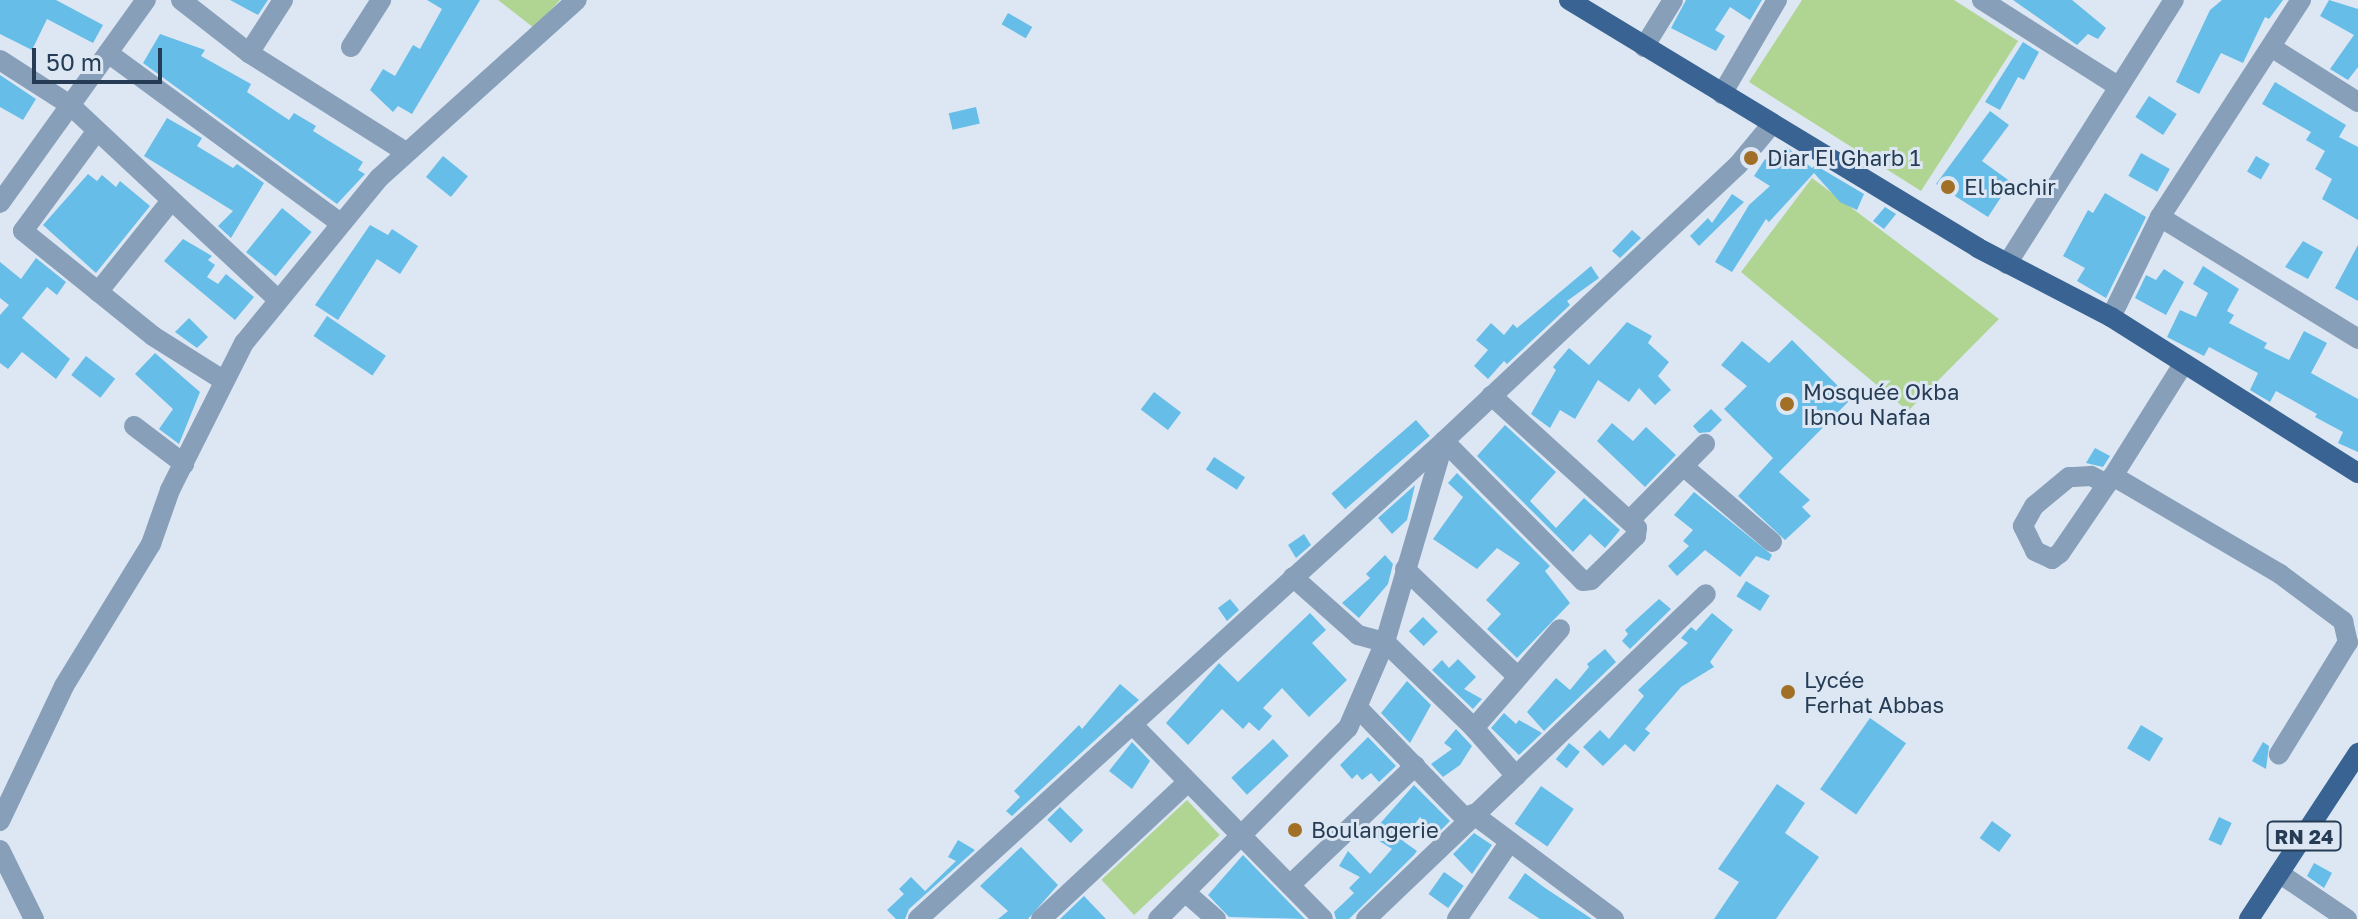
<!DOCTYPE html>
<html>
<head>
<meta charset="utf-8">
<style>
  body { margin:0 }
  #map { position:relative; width:2358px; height:919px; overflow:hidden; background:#dce7f3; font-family:"Golos Text",sans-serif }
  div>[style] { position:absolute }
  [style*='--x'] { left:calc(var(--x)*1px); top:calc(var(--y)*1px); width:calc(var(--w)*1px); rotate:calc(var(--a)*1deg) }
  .green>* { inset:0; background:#b0d593; transform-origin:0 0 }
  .building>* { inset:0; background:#66bde8; transform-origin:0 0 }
  .minor>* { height:20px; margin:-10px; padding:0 10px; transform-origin:10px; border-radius:10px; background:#889fba }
  .major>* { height:20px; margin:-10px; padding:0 10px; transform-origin:10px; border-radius:10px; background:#396392 }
  .dots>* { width:22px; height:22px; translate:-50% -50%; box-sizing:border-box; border:4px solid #dce7f3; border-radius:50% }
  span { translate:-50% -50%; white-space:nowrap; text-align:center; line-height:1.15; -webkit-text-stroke:6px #dce7f3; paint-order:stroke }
  .shield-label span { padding:2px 6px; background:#dce7f3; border:2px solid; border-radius:6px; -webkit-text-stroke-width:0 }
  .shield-label { font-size:20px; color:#263c55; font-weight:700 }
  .poi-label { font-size:22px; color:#263c55 }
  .left { translate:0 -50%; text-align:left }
  .scale { position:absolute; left:32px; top:48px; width:130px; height:36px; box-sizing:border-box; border:4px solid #263c55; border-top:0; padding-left:10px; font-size:24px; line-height:28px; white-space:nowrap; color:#263c55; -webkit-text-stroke:6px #dce7f3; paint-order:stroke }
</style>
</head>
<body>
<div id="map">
  <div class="green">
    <div style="clip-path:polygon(498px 0,560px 0,534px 28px)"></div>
    <div style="clip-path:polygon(1802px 0,1954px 0,2018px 41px,1921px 191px,1749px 82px)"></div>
    <div style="clip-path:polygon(1812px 178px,1999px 319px,1908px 411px,1741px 272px)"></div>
    <div style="left:1187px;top:800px;width:48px;height:117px;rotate:47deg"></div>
  </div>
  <div class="building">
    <div style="clip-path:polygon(0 0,56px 0,103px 25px,93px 43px,47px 19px,32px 50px,0 34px)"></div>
    <div style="clip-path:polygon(230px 0,268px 0,258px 15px)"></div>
    <div style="clip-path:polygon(427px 0,480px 0,412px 114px,398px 106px,393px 112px,370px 90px,383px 69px,395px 76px,413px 45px,420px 49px,442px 9px)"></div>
    <div style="clip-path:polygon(1686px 0,1762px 0,1750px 20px,1730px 7px,1715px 30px,1725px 36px,1716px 51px,1671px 28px)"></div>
    <div style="clip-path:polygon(2013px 0,2072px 0,2106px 28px,2098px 39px,2088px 34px,2077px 45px)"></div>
    <div style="clip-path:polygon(2222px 0,2283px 0,2269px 19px,2265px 17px,2243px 63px,2221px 53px,2199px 94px,2176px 82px,2210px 10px)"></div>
    <div style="clip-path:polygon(2329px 0,2358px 9px,2358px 67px,2348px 80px,2330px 69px,2354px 35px,2320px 16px)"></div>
    <div style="left:1008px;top:13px;width:28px;height:13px;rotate:30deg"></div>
    <div style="clip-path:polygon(160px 34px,205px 50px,201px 56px,251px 84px,247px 92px,289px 120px,294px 113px,316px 126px,313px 131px,363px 162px,358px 170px,365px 174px,337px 204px,143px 63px)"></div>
    <div style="clip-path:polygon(2023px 42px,2039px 52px,2024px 80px,2018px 77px,2000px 110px,1985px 102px)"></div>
    <div style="clip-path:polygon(0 75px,36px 99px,23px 120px,0 107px)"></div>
    <div style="clip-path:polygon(2275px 82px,2346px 125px,2339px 137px,2358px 147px,2358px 220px,2322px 199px,2332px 179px,2315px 169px,2325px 151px,2306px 140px,2311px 132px,2262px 104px)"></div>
    <div style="left:2149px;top:96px;width:33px;height:25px;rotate:33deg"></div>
    <div style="left:976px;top:107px;width:17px;height:28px;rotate:77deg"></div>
    <div style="clip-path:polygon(1990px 111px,2009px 125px,1982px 161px,2011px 182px,1988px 217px,1936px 184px)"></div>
    <div style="clip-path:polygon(167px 118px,202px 138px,197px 146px,233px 168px,237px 164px,264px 183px,231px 238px,218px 226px,233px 211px,144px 156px)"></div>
    <div style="clip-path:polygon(1787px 147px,1812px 168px,1815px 165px,1864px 194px,1857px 210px,1840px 202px,1814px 173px,1769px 222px,1766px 219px,1732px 272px,1715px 262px,1749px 205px,1770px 186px,1754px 176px,1765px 159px,1771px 163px)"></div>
    <div style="left:2141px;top:153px;width:33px;height:26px;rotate:29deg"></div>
    <div style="left:443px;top:156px;width:32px;height:27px;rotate:39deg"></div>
    <div style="left:2256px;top:156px;width:16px;height:18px;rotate:30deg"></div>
    <div style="clip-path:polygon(88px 174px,97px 181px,102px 175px,116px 187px,120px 181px,150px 206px,96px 273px,43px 225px)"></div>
    <div style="clip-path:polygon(2105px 193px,2146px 217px,2106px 298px,2077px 281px,2085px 268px,2063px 256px,2088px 210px,2093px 213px)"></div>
    <div style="clip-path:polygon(1732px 194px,1744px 202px,1699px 246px,1690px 236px,1708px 218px,1712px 223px)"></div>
    <div style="clip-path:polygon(1885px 207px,1896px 214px,1884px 229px,1873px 221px)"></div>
    <div style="left:282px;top:208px;width:38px;height:57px;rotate:39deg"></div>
    <div style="clip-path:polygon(370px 225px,388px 235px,392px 229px,418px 246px,400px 274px,377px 259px,338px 320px,315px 305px)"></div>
    <div style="clip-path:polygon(1632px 230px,1641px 238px,1620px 258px,1612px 251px)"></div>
    <div style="clip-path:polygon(183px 239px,212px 256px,208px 260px,215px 265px,207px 277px,218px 284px,226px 274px,254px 297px,235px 320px,164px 261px)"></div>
    <div style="clip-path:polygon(2303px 241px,2323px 252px,2308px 279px,2285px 267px)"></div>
    <div style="clip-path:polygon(2358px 245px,2358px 301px,2335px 288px)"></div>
    <div style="clip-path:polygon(36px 258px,66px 282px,57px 295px,47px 287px,22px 318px,70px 359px,56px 379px,22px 352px,8px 369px,0 363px,0 315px,9px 305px,0 298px,0 262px,21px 279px)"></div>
    <div style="clip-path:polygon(1591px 266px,1599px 278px,1567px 301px,1570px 305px,1507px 364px,1504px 361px,1488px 379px,1474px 366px,1488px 350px,1476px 340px,1491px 323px,1504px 335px,1513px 324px,1517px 328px)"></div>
    <div style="clip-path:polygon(2203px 266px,2239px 289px,2227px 311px,2234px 315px,2229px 323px,2267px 343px,2264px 348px,2289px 360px,2304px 331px,2327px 343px,2311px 373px,2358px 399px,2358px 452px,2338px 443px,2343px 432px,2315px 417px,2317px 414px,2276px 391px,2270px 402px,2250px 390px,2258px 373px,2209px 347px,2204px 356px,2167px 337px,2180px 310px,2196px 317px,2208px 293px,2193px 284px)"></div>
    <div style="clip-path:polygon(2164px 269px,2184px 282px,2166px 315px,2135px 298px,2146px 275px,2156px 280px)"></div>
    <div style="left:327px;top:316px;width:71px;height:24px;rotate:34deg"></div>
    <div style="clip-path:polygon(189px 318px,208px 337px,197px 348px,175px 332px)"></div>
    <div style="clip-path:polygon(1627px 322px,1652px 336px,1648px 343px,1669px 362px,1658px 376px,1671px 390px,1655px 405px,1639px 388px,1629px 402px,1598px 380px,1575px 419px,1560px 410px,1550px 428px,1531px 414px,1556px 370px,1553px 367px,1569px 348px,1589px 365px)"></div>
    <div style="clip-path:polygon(1792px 340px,1851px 399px,1779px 472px,1810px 500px,1802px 507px,1811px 516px,1785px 540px,1738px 496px,1773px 458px,1724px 409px,1747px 386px,1721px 365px,1742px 341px,1769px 363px)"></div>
    <div style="clip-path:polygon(155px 353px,200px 392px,179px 444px,159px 429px,173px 409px,135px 374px)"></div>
    <div style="left:86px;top:356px;width:37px;height:24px;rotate:38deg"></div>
    <div style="left:1154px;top:392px;width:34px;height:22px;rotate:37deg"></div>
    <div style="clip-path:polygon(1711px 409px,1722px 420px,1710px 432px,1699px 433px,1693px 426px)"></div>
    <div style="left:1416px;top:420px;width:21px;height:112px;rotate:49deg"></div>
    <div style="clip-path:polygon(1612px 423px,1633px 441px,1646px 427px,1676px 455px,1645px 487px,1597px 441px)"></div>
    <div style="clip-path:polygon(1505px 425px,1556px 472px,1530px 501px,1556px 528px,1584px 498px,1620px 530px,1605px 548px,1590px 534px,1573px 552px,1477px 456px)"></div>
    <div style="clip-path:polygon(2095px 448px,2110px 456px,2103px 467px,2086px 463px)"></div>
    <div style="left:1214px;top:457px;width:37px;height:15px;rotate:33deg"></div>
    <div style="clip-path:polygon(1457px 473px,1550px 566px,1545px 571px,1570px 603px,1517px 658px,1487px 629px,1501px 614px,1486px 600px,1520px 563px,1497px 548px,1477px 569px,1433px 539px,1463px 497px,1448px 483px)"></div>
    <div style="clip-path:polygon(1415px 485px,1407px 520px,1392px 534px,1378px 518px)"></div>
    <div style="clip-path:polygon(1694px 492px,1772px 555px,1769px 561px,1756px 556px,1740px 577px,1705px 550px,1677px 576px,1668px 566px,1689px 546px,1683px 541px,1693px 530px,1674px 515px)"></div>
    <div style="clip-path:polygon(1304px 534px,1311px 545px,1296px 558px,1288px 545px)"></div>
    <div style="clip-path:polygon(1385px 555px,1393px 564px,1388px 584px,1359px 618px,1342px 603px,1370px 578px,1366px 574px)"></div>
    <div style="left:1746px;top:581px;width:28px;height:18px;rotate:32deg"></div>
    <div style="clip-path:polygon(1230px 599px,1239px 610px,1227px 621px,1218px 608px)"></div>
    <div style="clip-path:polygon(1659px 599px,1671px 609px,1630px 649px,1622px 641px,1628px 634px,1625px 630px)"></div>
    <div style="clip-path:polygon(1310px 613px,1326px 630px,1312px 643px,1347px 680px,1309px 717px,1282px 688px,1263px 708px,1272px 716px,1259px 731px,1249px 722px,1243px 729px,1222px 709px,1188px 745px,1166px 723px,1219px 663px,1238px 682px)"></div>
    <div style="clip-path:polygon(1712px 613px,1733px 630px,1710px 662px,1714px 667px,1681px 687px,1645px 729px,1650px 733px,1634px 752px,1625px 744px,1603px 766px,1583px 747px,1600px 730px,1609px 739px,1644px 696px,1638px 690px,1688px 643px,1681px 638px,1691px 627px,1696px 631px)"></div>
    <div style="left:1423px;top:617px;width:21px;height:20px;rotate:45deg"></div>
    <div style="clip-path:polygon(1605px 649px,1616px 662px,1544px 731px,1527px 712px,1556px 678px,1570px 690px,1589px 667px,1587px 664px)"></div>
    <div style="clip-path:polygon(1458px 659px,1476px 677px,1464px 689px,1482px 699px,1473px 709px,1432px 670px,1442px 660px,1449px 668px)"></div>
    <div style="clip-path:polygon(1407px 681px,1431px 705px,1410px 743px,1381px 713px)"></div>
    <div style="clip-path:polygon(1120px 684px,1139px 700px,1012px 816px,1006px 811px,1020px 797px,1014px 791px,1079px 725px,1082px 729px)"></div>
    <div style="clip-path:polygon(1504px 713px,1516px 724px,1519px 720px,1542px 733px,1519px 755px,1491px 728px)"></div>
    <div style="left:1870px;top:718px;width:44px;height:87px;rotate:35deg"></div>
    <div style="left:2141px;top:725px;width:26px;height:27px;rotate:31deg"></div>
    <div style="clip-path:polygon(1456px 729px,1472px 746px,1460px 765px,1443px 777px,1431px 764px,1452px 749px,1444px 743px)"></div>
    <div style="clip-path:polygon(1368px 737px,1396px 766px,1379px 782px,1371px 773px,1362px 780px,1357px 774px,1352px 779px,1340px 765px)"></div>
    <div style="left:1273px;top:739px;width:23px;height:57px;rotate:47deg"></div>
    <div style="clip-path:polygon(1132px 742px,1150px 761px,1132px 789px,1109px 771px)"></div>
    <div style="clip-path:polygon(2263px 742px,2269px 746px,2266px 769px,2252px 761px)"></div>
    <div style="left:1569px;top:743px;width:14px;height:21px;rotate:39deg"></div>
    <div style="clip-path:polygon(1777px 784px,1805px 803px,1785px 833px,1819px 857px,1776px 919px,1714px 919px,1739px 882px,1718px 869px)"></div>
    <div style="clip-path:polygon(1414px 785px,1450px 821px,1436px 835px,1420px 817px,1403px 841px,1417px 851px,1414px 855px,1349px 919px,1336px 919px,1334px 912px,1354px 893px,1349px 888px,1360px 877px,1339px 866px,1348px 851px,1370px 874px,1392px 849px,1370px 835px)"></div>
    <div style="left:1541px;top:786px;width:40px;height:46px;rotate:35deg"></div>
    <div style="left:1060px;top:807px;width:33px;height:18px;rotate:45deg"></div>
    <div style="left:2219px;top:817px;width:14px;height:25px;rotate:25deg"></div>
    <div style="left:1992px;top:821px;width:24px;height:21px;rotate:36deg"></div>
    <div style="clip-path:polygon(1474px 833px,1492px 845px,1472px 874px,1453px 854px)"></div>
    <div style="clip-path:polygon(958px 840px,975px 850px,909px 909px,905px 919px,896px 919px,887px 910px,904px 894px,899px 889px,911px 877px,925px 891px,956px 861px,948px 857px)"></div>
    <div style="clip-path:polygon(1021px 847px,1058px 885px,1028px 919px,998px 919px,1008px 911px,980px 886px)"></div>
    <div style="clip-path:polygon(1243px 855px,1305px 919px,1229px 917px,1208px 895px)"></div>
    <div style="clip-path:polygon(2314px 863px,2332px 873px,2324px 888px,2307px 876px)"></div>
    <div style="left:1444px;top:872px;width:24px;height:27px;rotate:35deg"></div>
    <div style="clip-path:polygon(1525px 873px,1545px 888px,1592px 919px,1540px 919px,1508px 898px)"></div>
    <div style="clip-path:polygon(1084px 896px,1106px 919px,1060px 919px)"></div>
  </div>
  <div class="minor">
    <div style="--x:181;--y:0;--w:86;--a:37.9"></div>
    <div style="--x:249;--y:53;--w:63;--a:-57.3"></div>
    <div style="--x:1982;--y:0;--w:162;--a:32.4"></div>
    <div style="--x:351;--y:47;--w:56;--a:-57.4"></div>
    <div style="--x:1644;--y:47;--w:55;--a:-58.3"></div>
    <div style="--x:2271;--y:47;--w:103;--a:32.3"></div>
    <div style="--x:108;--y:53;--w:286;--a:36.2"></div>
    <div style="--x:249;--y:53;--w:183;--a:32.3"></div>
    <div style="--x:0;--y:60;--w:83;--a:32.7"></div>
    <div style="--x:70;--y:105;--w:284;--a:43.1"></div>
    <div style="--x:1722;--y:94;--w:109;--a:-59.7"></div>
    <div style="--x:96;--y:132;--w:123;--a:126.4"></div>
    <div style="--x:23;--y:231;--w:167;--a:38.9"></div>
    <div style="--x:153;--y:336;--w:83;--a:32.2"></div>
    <div style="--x:0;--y:203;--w:250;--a:-54.3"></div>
    <div style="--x:2160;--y:217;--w:233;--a:31.6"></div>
    <div style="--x:2007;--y:264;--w:312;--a:-57.7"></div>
    <div style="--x:98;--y:292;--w:115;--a:-51.3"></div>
    <div style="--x:2111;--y:317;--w:111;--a:-63.9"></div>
    <div style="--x:2160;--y:217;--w:259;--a:-57"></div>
    <div style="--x:134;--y:426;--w:63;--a:37.2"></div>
    <div style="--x:1683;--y:466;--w:117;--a:40.5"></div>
    <div style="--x:2113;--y:476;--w:194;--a:30.4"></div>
    <div style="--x:2280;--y:574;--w:79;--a:36.7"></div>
    <div style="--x:2343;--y:621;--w:22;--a:77"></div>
    <div style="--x:2348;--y:642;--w:132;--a:121.6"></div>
    <div style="--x:2107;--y:484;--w:18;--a:-153"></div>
    <div style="--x:2091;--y:476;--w:22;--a:177"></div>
    <div style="--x:2069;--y:477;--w:45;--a:140.4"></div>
    <div style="--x:2034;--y:506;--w:23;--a:119"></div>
    <div style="--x:2023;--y:526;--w:28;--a:64"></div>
    <div style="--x:2035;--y:551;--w:19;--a:25"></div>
    <div style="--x:2052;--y:559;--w:10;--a:-37"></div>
    <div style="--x:2060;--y:553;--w:83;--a:-55.7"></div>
    <div style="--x:2107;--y:484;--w:10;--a:-53"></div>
    <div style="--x:2113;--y:476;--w:130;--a:-57.9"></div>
    <div style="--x:1630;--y:520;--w:107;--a:-45.4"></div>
    <div style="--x:1405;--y:569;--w:156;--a:43.7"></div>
    <div style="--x:1293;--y:577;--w:87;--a:41.7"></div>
    <div style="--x:1358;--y:635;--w:28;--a:15"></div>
    <div style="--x:1385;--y:642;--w:124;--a:44"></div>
    <div style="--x:1358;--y:708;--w:156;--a:45.8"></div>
    <div style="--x:1132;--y:724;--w:273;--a:45.6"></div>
    <div style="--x:1516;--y:776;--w:64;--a:-131.2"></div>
    <div style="--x:1474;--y:728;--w:131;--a:-49"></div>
    <div style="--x:1473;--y:814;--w:176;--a:36.7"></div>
    <div style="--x:0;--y:821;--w:149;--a:-64.6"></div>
    <div style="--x:64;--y:686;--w:167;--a:-58.5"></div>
    <div style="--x:151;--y:544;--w:57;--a:-70.6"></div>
    <div style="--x:170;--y:490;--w:165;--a:-63.3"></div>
    <div style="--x:244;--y:343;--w:213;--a:-50.7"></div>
    <div style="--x:379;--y:178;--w:266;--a:-42"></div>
    <div style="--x:0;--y:850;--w:77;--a:63.8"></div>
    <div style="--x:2279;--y:873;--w:82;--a:34.1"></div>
    <div style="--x:1290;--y:885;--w:173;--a:-43.6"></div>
    <div style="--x:1185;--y:892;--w:41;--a:41.1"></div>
    <div style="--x:918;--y:919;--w:711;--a:-42.26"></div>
    <div style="--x:1444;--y:441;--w:197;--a:45.2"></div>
    <div style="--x:1583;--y:581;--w:8;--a:-7"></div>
    <div style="--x:1591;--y:580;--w:63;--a:-44.4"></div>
    <div style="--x:1636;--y:536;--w:8;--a:-83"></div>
    <div style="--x:1637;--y:528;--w:197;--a:-137.7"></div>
    <div style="--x:1041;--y:919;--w:201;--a:-43"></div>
    <div style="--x:1158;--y:919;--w:269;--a:-45.2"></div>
    <div style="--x:1348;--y:728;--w:94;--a:-66.7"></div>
    <div style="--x:1385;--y:642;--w:209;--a:-73.6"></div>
    <div style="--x:1444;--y:441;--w:403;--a:-43.2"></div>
    <div style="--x:1738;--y:165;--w:53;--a:-50.3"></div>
    <div style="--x:1366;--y:919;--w:470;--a:-43.7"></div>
    <div style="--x:1457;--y:919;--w:92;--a:-55.6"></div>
  </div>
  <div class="major">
    <div style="--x:1569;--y:0;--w:478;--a:31.2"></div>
    <div style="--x:1978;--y:248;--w:150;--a:27.4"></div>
    <div style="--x:2111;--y:317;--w:292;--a:32.3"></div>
    <div style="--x:2249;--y:919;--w:199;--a:-56.7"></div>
  </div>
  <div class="dots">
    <div style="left:1751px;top:158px;background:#a16f25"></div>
    <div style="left:1948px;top:187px;background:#a16f25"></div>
    <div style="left:1787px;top:404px;background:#a16f25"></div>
    <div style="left:1788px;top:692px;background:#a16f25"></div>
    <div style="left:1295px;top:830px;background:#a16f25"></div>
  </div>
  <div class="shield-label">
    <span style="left:2304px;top:836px">RN 24</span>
  </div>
  <div class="poi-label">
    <span class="left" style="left:1767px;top:158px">Diar El Gharb 1</span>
    <span class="left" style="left:1964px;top:187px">El bachir</span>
    <span class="left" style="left:1803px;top:404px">Mosquée Okba<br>Ibnou Nafaa</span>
    <span class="left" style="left:1804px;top:692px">Lycée<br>Ferhat Abbas</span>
    <span class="left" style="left:1311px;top:830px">Boulangerie</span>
  </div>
  <div class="scale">50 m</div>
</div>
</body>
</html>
